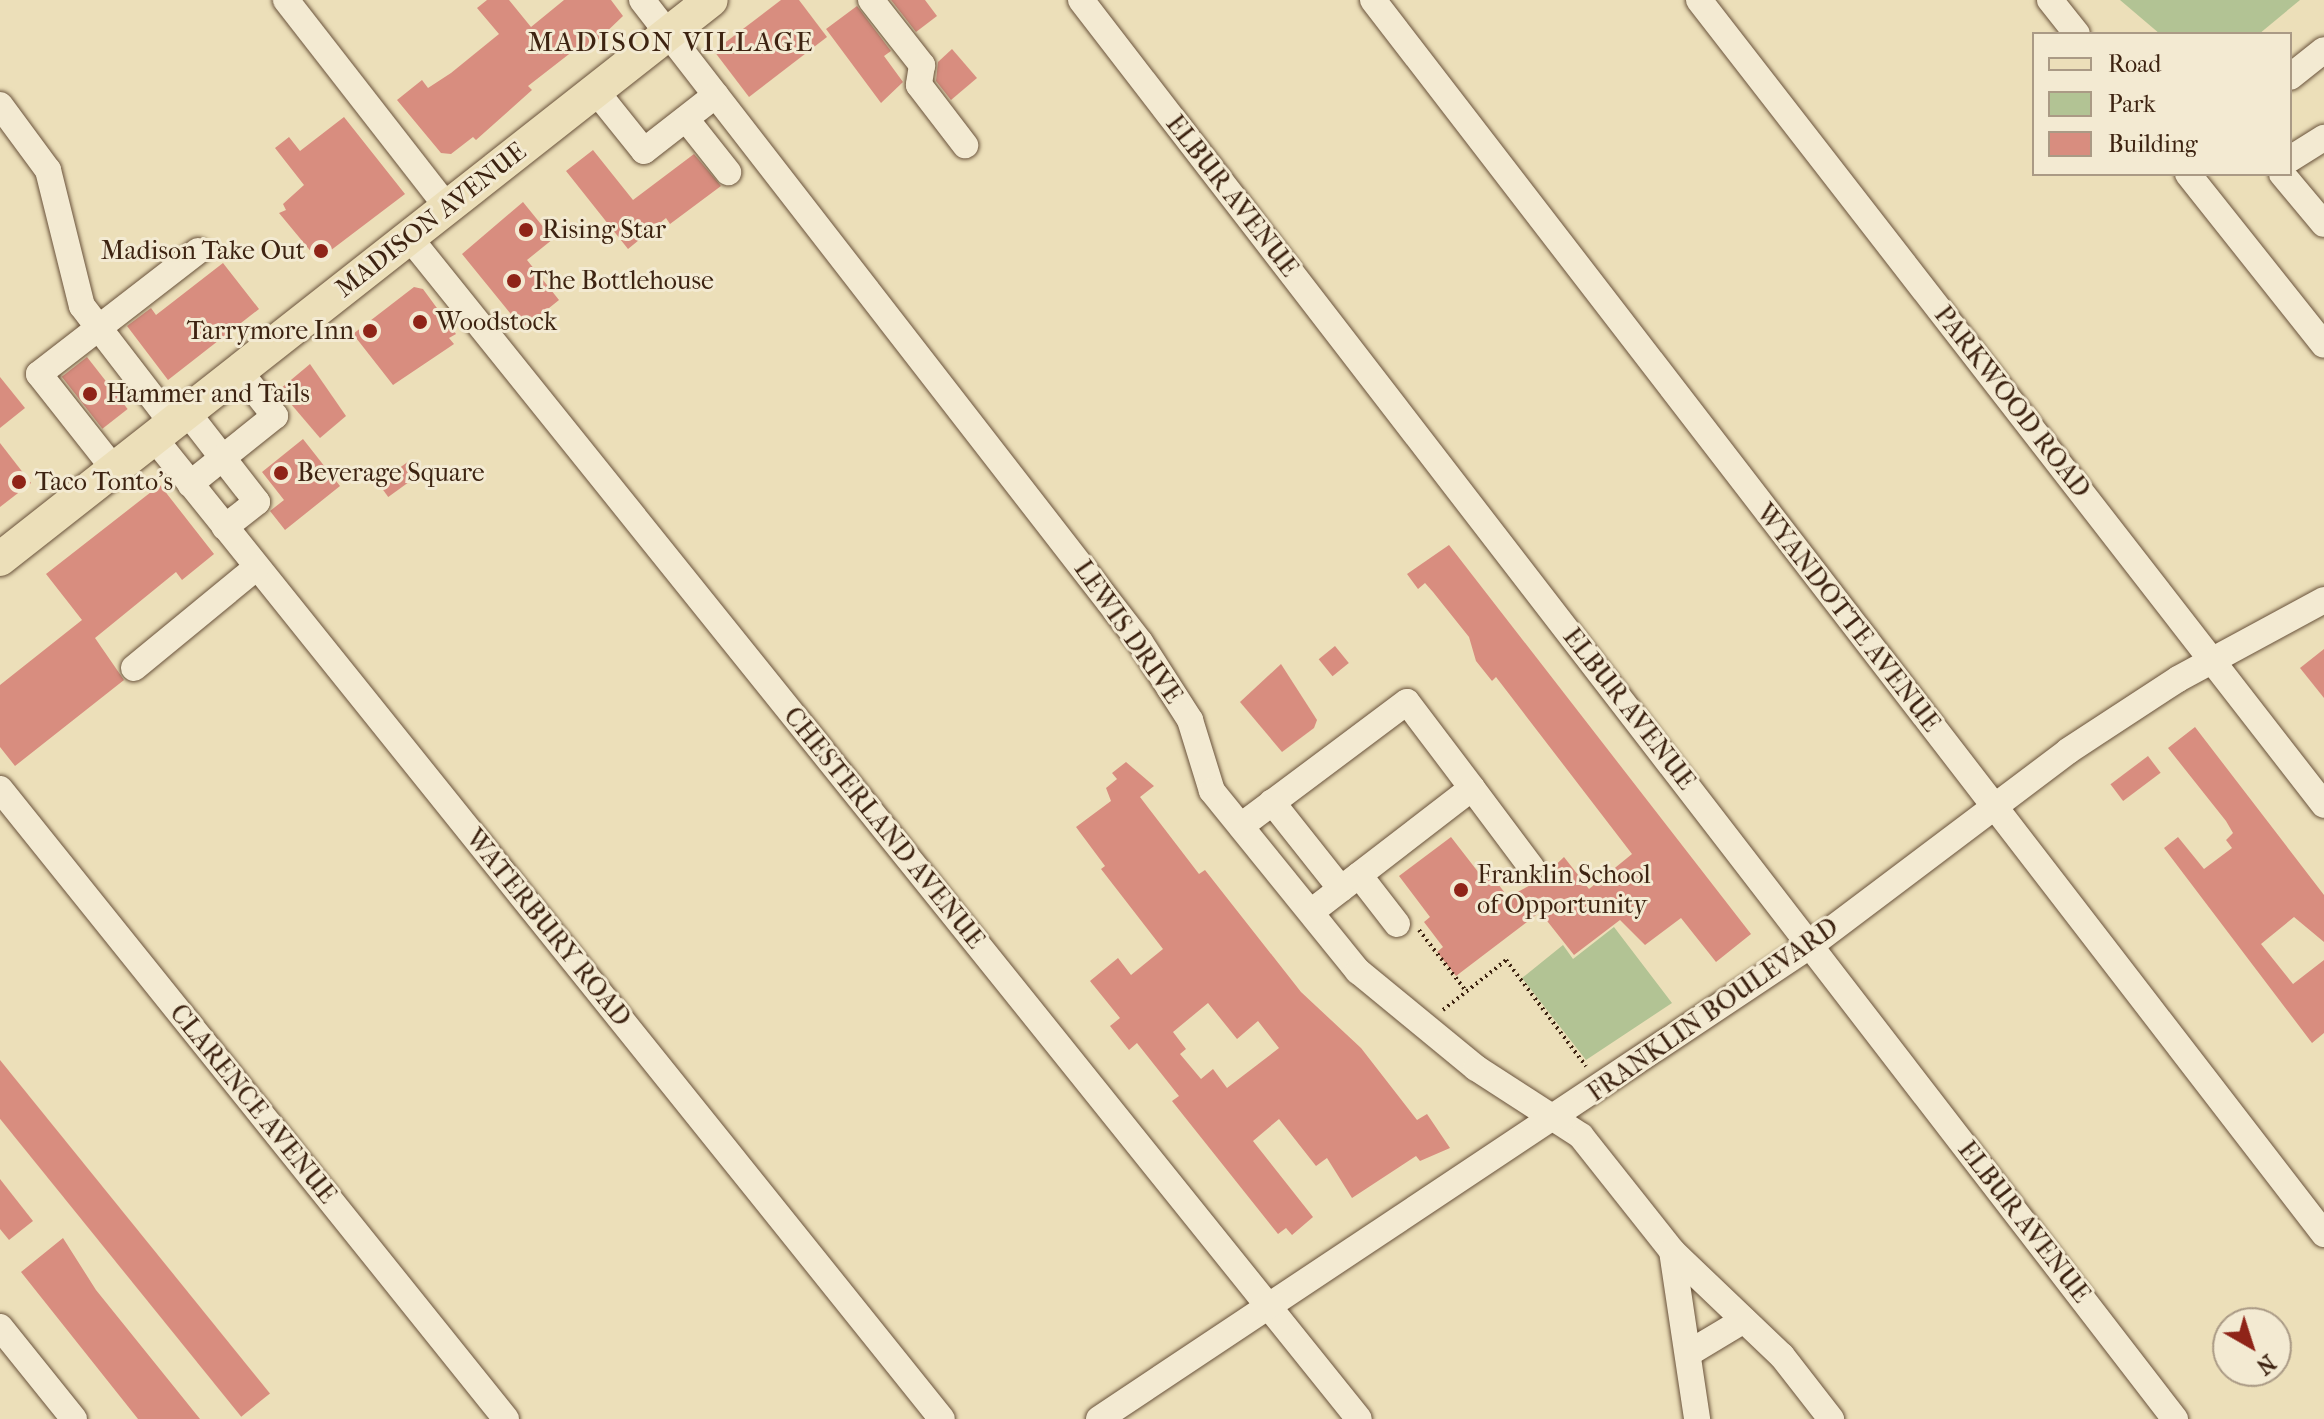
<!DOCTYPE html>
<html>
<head>
<meta charset="utf-8">
<style>
  body { margin:0 }
  #map { position:relative; width:2324px; height:1419px; overflow:hidden; background:#ecdfb9; font-family:"IM FELL French Canon",serif }
  div>[style] { position:absolute }
  [style*='--x'] { left:calc(var(--x)*1px); top:calc(var(--y)*1px); width:calc(var(--w)*1px); rotate:calc(var(--a)*1deg) }
  .green>* { inset:0; background:#b2c394 }
  .building>* { inset:0; background:#d88d7f; transform-origin:0 0 }
  .path>* { height:4px; margin-top:-2px; transform-origin:0; background:repeating-linear-gradient(90deg,#3d2311 0 2px,transparent 0 6px) }
  .roads { filter:drop-shadow(0 0 2px #69523b) drop-shadow(0 0 2px #69523b) }
  .minor>* { height:26px; margin:-13px; padding:0 13px; transform-origin:13px; border-radius:13px; background:#f3ead2 }
  .major>* { height:34px; margin:-17px; padding:0 17px; transform-origin:17px; border-radius:17px; background:#ecdfb9 }
  .dots>* { width:22px; height:22px; translate:-50% -50%; box-sizing:border-box; border:4px solid #f3ead2; border-radius:50% }
  span { translate:-50% -50%; white-space:nowrap; text-align:center; line-height:1.15; -webkit-text-stroke:6px #f3ead2; paint-order:stroke }
  .street-label { font-size:26px; color:#3d2311 }
  .poi-label { font-size:26px; color:#3d2311 }
  .left { translate:0 -50%; text-align:left }
  .right { translate:-100% -50%; text-align:right }
  .neighbourhood-label { font-size:28px; color:#3d2311; letter-spacing:2px }
  .legend { position:absolute; left:2032px; top:32px; width:260px; height:144px; box-sizing:border-box; background:#f3ead2; border:2px solid #aa9a85; margin:0; padding:10px 14px; list-style:none; font-size:24px; color:#3d2311 }
  .legend li { display:flex; align-items:center; gap:16px; height:40px }
  .legend b { width:40px; border:2px solid #aa9a85 }
  .north { position:absolute; left:2212px; top:1307px; width:80px; height:80px; box-sizing:border-box; background:#f3ead2; border:2px solid #aa9a85; border-radius:50%; rotate:141deg; font-size:22px; font-weight:700; line-height:32px; text-align:center; color:#3d2311 }
  .north::after { content:''; display:block; margin:auto; width:28px; height:36px; background:#8f2418; clip-path:polygon(50% 0,100% 100%,50% 72%,0 100%) }
</style>
</head>
<body>
<div id="map">
  <div class="green">
    <div style="clip-path:polygon(2120px 0,2300px 0,2259px 34px,2160px 34px)"></div>
    <div style="clip-path:polygon(1614px 927px,1672px 1003px,1586px 1060px,1522px 978px,1563px 945px,1573px 959px)"></div>
  </div>
  <div class="building">
    <div style="clip-path:polygon(487px 0,509px 0,531px 27px,564px 0,611px 0,623px 16px,599px 39px,576px 54px,573px 51px,528px 86px,532px 90px,476px 140px,473px 137px,451px 154px,441px 153px,397px 100px,422px 80px,428px 88px,451px 73px,499px 34px,477px 8px)"></div>
    <div style="clip-path:polygon(781px 0,799px 0,827px 37px,749px 97px,714px 51px)"></div>
    <div style="clip-path:polygon(891px 0,925px 0,937px 16px,916px 32px)"></div>
    <div style="clip-path:polygon(857px 6px,891px 51px,884px 56px,903px 82px,881px 103px,826px 29px)"></div>
    <div style="clip-path:polygon(952px 49px,977px 78px,951px 100px,936px 81px,938px 62px)"></div>
    <div style="clip-path:polygon(344px 117px,405px 194px,318px 260px,279px 213px,286px 210px,283px 204px,304px 185px,275px 148px,289px 137px,300px 151px)"></div>
    <div style="clip-path:polygon(593px 150px,633px 200px,694px 154px,721px 186px,670px 224px,666px 218px,628px 249px,566px 171px)"></div>
    <div style="clip-path:polygon(523px 202px,553px 239px,527px 260px,559px 300px,523px 329px,462px 254px)"></div>
    <div style="clip-path:polygon(223px 263px,259px 309px,168px 380px,127px 326px,151px 308px,156px 315px)"></div>
    <div style="clip-path:polygon(414px 287px,423px 289px,456px 334px,449px 338px,454px 344px,393px 385px,353px 334px)"></div>
    <div style="left:87px;top:357px;width:66px;height:32px;rotate:52deg"></div>
    <div style="clip-path:polygon(310px 364px,346px 416px,320px 438px,279px 390px)"></div>
    <div style="clip-path:polygon(0 377px,25px 408px,0 428px)"></div>
    <div style="clip-path:polygon(303px 439px,340px 486px,285px 530px,270px 511px,284px 500px,262px 472px)"></div>
    <div style="clip-path:polygon(0 443px,31px 483px,0 507px)"></div>
    <div style="left:409px;top:461px;width:17px;height:38px;rotate:54deg"></div>
    <div style="clip-path:polygon(160px 485px,214px 554px,182px 580px,176px 572px,95px 638px,124px 680px,15px 766px,0 747px,0 685px,82px 620px,46px 574px)"></div>
    <div style="clip-path:polygon(1449px 545px,1751px 934px,1716px 962px,1681px 918px,1645px 945px,1620px 920px,1574px 955px,1540px 912px,1456px 976px,1437px 952px,1443px 947px,1424px 922px,1430px 917px,1399px 876px,1451px 837px,1482px 877px,1489px 872px,1508px 897px,1540px 880px,1564px 857px,1589px 889px,1632px 854px,1496px 677px,1492px 681px,1476px 661px,1469px 637px,1433px 592px,1425px 583px,1418px 589px,1407px 574px)"></div>
    <div style="left:1335px;top:646px;width:22px;height:21px;rotate:51deg"></div>
    <div style="clip-path:polygon(2324px 649px,2324px 698px,2300px 668px)"></div>
    <div style="clip-path:polygon(1281px 664px,1317px 720px,1314px 728px,1282px 752px,1240px 702px)"></div>
    <div style="clip-path:polygon(2195px 727px,2324px 895px,2324px 942px,2294px 917px,2261px 944px,2293px 984px,2324px 960px,2324px 1033px,2312px 1043px,2164px 848px,2178px 837px,2204px 869px,2232px 848px,2226px 840px,2233px 833px,2226px 821px,2168px 748px)"></div>
    <div style="left:2148px;top:756px;width:21px;height:47px;rotate:53deg"></div>
    <div style="clip-path:polygon(evenodd,1126px 762px,1154px 786px,1140px 797px,1199px 874px,1205px 870px,1301px 992px,1361px 1048px,1417px 1120px,1427px 1114px,1450px 1148px,1420px 1161px,1416px 1156px,1352px 1198px,1327px 1158px,1316px 1166px,1279px 1119px,1253px 1141px,1313px 1217px,1292px 1235px,1286px 1228px,1278px 1234px,1172px 1101px,1179px 1096px,1137px 1043px,1129px 1050px,1110px 1026px,1120px 1018px,1090px 981px,1118px 958px,1131px 975px,1163px 949px,1101px 869px,1105px 866px,1076px 827px,1111px 801px,1106px 788px,1117px 779px,1112px 773px,1126px 762px,1208px 1003px,1237px 1039px,1258px 1021px,1279px 1048px,1227px 1088px,1213px 1069px,1201px 1079px,1180px 1054px,1186px 1049px,1173px 1032px,1208px 1003px)"></div>
    <div style="left:0;top:1060px;width:429px;height:37px;rotate:51deg"></div>
    <div style="clip-path:polygon(0 1179px,33px 1221px,9px 1240px,0 1229px)"></div>
    <div style="clip-path:polygon(63px 1238px,96px 1290px,200px 1419px,138px 1419px,21px 1272px)"></div>
  </div>
  <div class="path">
    <div style="--x:1419;--y:930;--w:77;--a:52.4"></div>
    <div style="--x:1443;--y:1010;--w:80;--a:-38.4"></div>
    <div style="--x:1506;--y:960;--w:133;--a:53"></div>
  </div>
  <div class="roads">
    <div class="minor">
      <div style="--x:286;--y:0;--w:262;--a:52.1"></div>
      <div style="--x:642;--y:0;--w:813;--a:52.2"></div>
      <div style="--x:1140;--y:642;--w:93;--a:57.3"></div>
      <div style="--x:1190;--y:720;--w:74;--a:72.8"></div>
      <div style="--x:1212;--y:791;--w:232;--a:51"></div>
      <div style="--x:1358;--y:971;--w:153;--a:39.4"></div>
      <div style="--x:1476;--y:1068;--w:125;--a:32.9"></div>
      <div style="--x:1581;--y:1136;--w:147;--a:51.6"></div>
      <div style="--x:1672;--y:1251;--w:170;--a:81.5"></div>
      <div style="--x:871;--y:0;--w:83;--a:51.9"></div>
      <div style="--x:922;--y:65;--w:20;--a:99"></div>
      <div style="--x:919;--y:85;--w:76;--a:52.5"></div>
      <div style="--x:1081;--y:0;--w:1792;--a:52.37"></div>
      <div style="--x:1373;--y:0;--w:1558;--a:52.38"></div>
      <div style="--x:1699;--y:0;--w:1019;--a:52.17"></div>
      <div style="--x:2050;--y:0;--w:43;--a:51.5"></div>
      <div style="--x:2290;--y:77;--w:43;--a:-38.5"></div>
      <div style="--x:595;--y:90;--w:78;--a:51.2"></div>
      <div style="--x:644;--y:151;--w:91;--a:-37.9"></div>
      <div style="--x:0;--y:105;--w:81;--a:53.6"></div>
      <div style="--x:48;--y:170;--w:140;--a:76"></div>
      <div style="--x:82;--y:306;--w:148;--a:52.4"></div>
      <div style="--x:686;--y:119;--w:68;--a:51.6"></div>
      <div style="--x:2290;--y:159;--w:40;--a:-32"></div>
      <div style="--x:2188;--y:174;--w:218;--a:51.5"></div>
      <div style="--x:2282;--y:174;--w:65;--a:50"></div>
      <div style="--x:409;--y:237;--w:1516;--a:51.21"></div>
      <div style="--x:187;--y:412;--w:114;--a:52.1"></div>
      <div style="--x:257;--y:502;--w:41;--a:142"></div>
      <div style="--x:154;--y:438;--w:1258;--a:51.23"></div>
      <div style="--x:114;--y:469;--w:121;--a:-128.3"></div>
      <div style="--x:39;--y:374;--w:201;--a:-37.7"></div>
      <div style="--x:190;--y:484;--w:109;--a:-38.7"></div>
      <div style="--x:275;--y:416;--w:58;--a:-128.7"></div>
      <div style="--x:134;--y:668;--w:159;--a:-39.4"></div>
      <div style="--x:1472;--y:788;--w:99;--a:53.2"></div>
      <div style="--x:0;--y:789;--w:808;--a:51.23"></div>
      <div style="--x:1272;--y:802;--w:111;--a:51.6"></div>
      <div style="--x:1241;--y:826;--w:207;--a:-36.8"></div>
      <div style="--x:1407;--y:702;--w:108;--a:52.9"></div>
      <div style="--x:1472;--y:788;--w:203;--a:142.4"></div>
      <div style="--x:1359;--y:875;--w:62;--a:52.2"></div>
      <div style="--x:1672;--y:1251;--w:152;--a:43.7"></div>
      <div style="--x:1782;--y:1356;--w:80;--a:52.1"></div>
      <div style="--x:0;--y:1327;--w:118;--a:51.2"></div>
      <div style="--x:1689;--y:1353;--w:64;--a:-31"></div>
      <div style="--x:1099;--y:1419;--w:855;--a:-33.65"></div>
      <div style="--x:1811;--y:945;--w:322;--a:-37"></div>
      <div style="--x:2068;--y:751;--w:131;--a:-33.2"></div>
      <div style="--x:2178;--y:679;--w:166;--a:-28.4"></div>
    </div>
    <div class="major">
      <div style="--x:0;--y:559;--w:904;--a:-38.18"></div>
    </div>
  </div>
  <div class="dots">
    <div style="left:526px;top:230px;background:#8f2418"></div>
    <div style="left:321px;top:251px;background:#8f2418"></div>
    <div style="left:514px;top:281px;background:#8f2418"></div>
    <div style="left:420px;top:322px;background:#8f2418"></div>
    <div style="left:370px;top:331px;background:#8f2418"></div>
    <div style="left:90px;top:394px;background:#8f2418"></div>
    <div style="left:281px;top:473px;background:#8f2418"></div>
    <div style="left:19px;top:482px;background:#8f2418"></div>
    <div style="left:1461px;top:890px;background:#8f2418"></div>
  </div>
  <div class="street-label">
    <span style="left:1232px;top:196px;rotate:52deg">ELBUR AVENUE</span>
    <span style="left:431px;top:220px;rotate:-38deg">MADISON AVENUE</span>
    <span style="left:2012px;top:402px;rotate:52deg">PARKWOOD ROAD</span>
    <span style="left:1848px;top:618px;rotate:52deg">WYANDOTTE AVENUE</span>
    <span style="left:1128px;top:632px;rotate:55deg">LEWIS DRIVE</span>
    <span style="left:1629px;top:709px;rotate:52deg">ELBUR AVENUE</span>
    <span style="left:884px;top:828px;rotate:51deg">CHESTERLAND AVENUE</span>
    <span style="left:548px;top:928px;rotate:51deg">WATERBURY ROAD</span>
    <span style="left:1713px;top:1010px;rotate:-35deg">FRANKLIN BOULEVARD</span>
    <span style="left:253px;top:1104px;rotate:51deg">CLARENCE AVENUE</span>
    <span style="left:2024px;top:1222px;rotate:52deg">ELBUR AVENUE</span>
  </div>
  <div class="poi-label">
    <span class="left" style="left:542px;top:230px">Rising Star</span>
    <span class="right" style="left:305px;top:251px">Madison Take Out</span>
    <span class="left" style="left:530px;top:281px">The Bottlehouse</span>
    <span class="left" style="left:436px;top:322px">Woodstock</span>
    <span class="right" style="left:354px;top:331px">Tarrymore Inn</span>
    <span class="left" style="left:106px;top:394px">Hammer and Tails</span>
    <span class="left" style="left:297px;top:473px">Beverage Square</span>
    <span class="left" style="left:35px;top:482px">Taco Tonto's</span>
    <span class="left" style="left:1477px;top:890px">Franklin School<br>of Opportunity</span>
  </div>
  <div class="neighbourhood-label">
    <span style="left:671px;top:42px">MADISON VILLAGE</span>
  </div>
  <ul class="legend">
  <li><b style="height:10px;background:#ecdfb9"></b>Road</li>
  <li><b style="height:22px;background:#b2c394"></b>Park</li>
  <li><b style="height:22px;background:#d88d7f"></b>Building</li>
  </ul>
  <div class="north">N</div>
</div>
</body>
</html>
